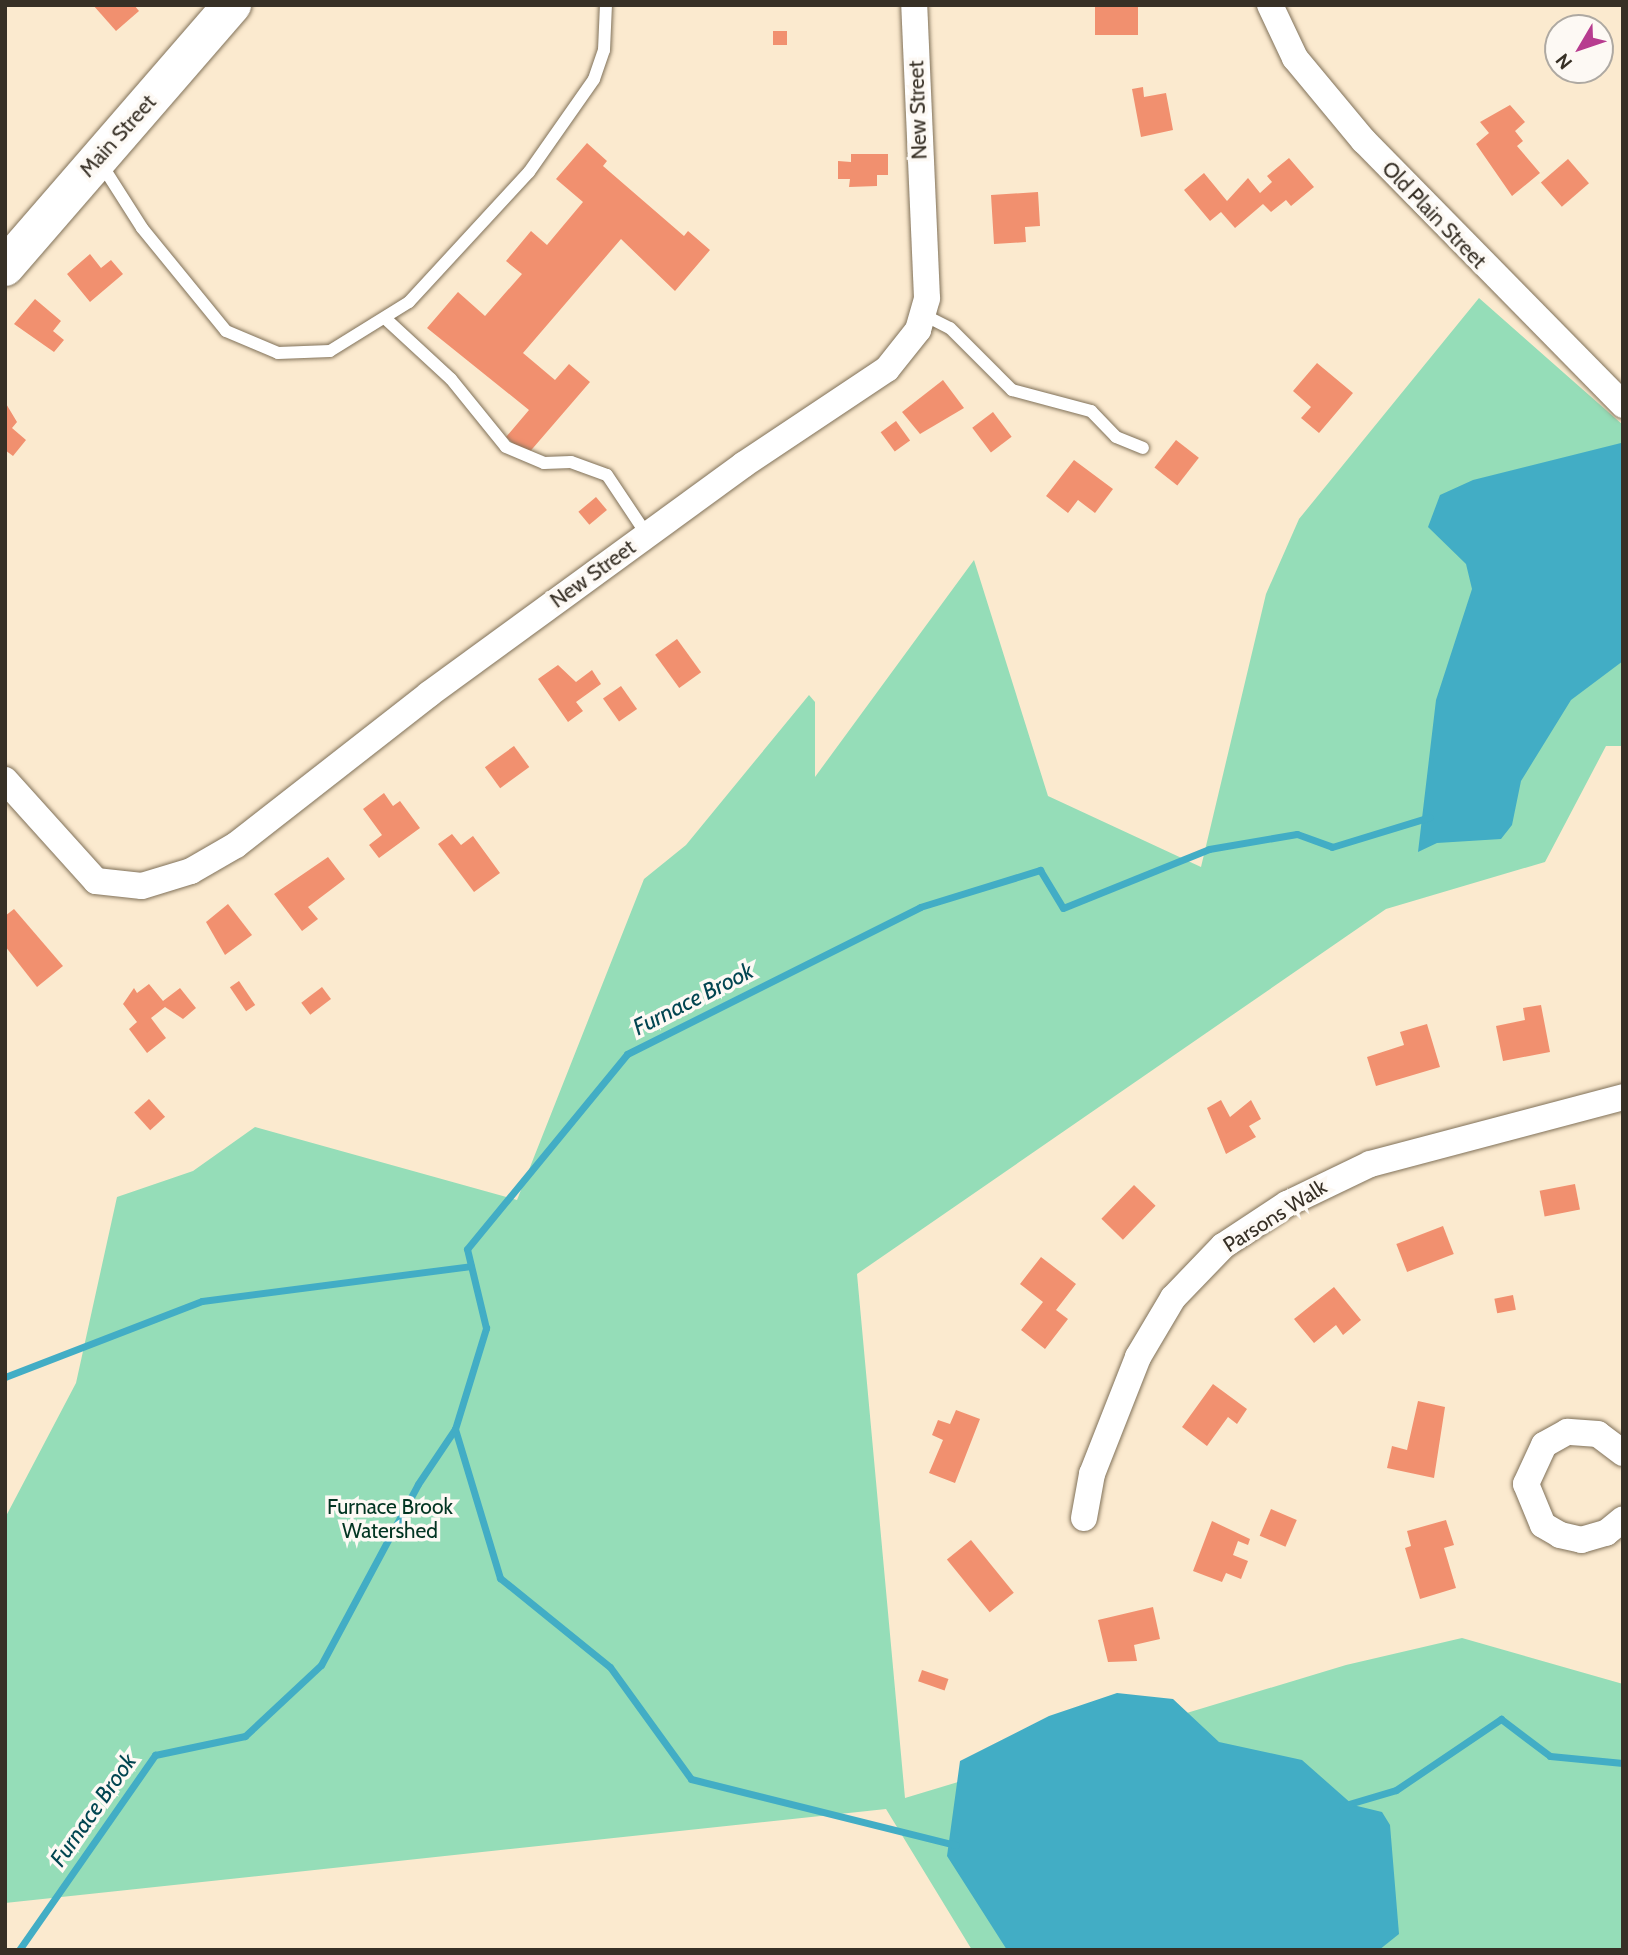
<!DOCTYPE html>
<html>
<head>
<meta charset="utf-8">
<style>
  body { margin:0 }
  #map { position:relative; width:1628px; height:1955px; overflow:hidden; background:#fbeacf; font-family:Cabin,sans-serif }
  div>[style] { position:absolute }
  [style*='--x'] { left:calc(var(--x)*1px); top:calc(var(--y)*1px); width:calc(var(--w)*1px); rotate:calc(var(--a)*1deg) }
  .green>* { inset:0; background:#95ddb8 }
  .water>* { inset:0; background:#42adc5 }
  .stream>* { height:7px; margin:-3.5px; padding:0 3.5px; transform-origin:3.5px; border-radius:3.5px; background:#42adc5 }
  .building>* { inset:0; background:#f1906f; transform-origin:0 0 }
  .roads { filter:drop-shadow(0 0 2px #807159) drop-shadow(0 0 2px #807159) }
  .service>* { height:12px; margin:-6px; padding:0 6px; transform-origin:6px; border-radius:6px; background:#fff }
  .minor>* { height:26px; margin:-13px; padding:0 13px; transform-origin:13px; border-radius:13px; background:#fff }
  .primary>* { height:38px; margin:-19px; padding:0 19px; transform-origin:19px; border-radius:19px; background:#fff }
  span { translate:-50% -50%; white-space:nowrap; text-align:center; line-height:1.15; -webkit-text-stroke:7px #fdf9f4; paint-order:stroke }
  .street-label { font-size:21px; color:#373026 }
  .park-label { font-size:21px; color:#023522 }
  .water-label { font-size:23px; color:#014551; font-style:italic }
  .frame { position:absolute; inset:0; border:7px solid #373026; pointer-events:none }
  .north { position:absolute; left:1544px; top:14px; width:70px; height:70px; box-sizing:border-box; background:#fdf9f4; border:2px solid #aea9a2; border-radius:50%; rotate:231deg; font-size:19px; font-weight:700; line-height:28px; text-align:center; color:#373026 }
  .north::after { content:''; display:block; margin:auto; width:24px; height:32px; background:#b73c8f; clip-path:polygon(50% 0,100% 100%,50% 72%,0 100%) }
</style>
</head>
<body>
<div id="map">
  <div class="green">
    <div style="clip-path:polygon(1479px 298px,1623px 425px,1623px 746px,1606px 746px,1545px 862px,1386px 909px,857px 1274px,905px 1798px,1346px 1665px,1462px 1638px,1623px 1684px,1623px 1950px,972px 1950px,886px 1809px,5px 1903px,5px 1518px,76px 1383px,117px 1197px,193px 1171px,255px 1127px,517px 1200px,644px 879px,686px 845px,809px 695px,815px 702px,815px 777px,974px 560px,1048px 796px,1201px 867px,1266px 594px,1299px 519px)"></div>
  </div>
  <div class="water">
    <div style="clip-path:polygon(1621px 443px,1623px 661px,1571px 700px,1521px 781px,1512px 825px,1501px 839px,1437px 843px,1418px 852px,1436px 700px,1472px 589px,1466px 564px,1428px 527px,1440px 495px,1473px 480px)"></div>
    <div style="clip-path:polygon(1117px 1693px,1173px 1699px,1219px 1742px,1302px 1760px,1353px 1805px,1382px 1812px,1390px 1825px,1399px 1934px,1379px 1950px,1007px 1950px,947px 1856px,960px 1761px,1049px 1716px)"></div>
  </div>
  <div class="stream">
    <div style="--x:5;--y:1377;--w:211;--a:-21.1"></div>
    <div style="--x:202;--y:1301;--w:271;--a:-7.4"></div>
    <div style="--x:455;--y:1429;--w:156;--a:73.2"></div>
    <div style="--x:500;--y:1578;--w:141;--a:39"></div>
    <div style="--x:610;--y:1667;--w:138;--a:54.1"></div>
    <div style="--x:691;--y:1779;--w:273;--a:14"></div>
    <div style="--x:1342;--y:1806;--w:56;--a:-16.5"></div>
    <div style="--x:1396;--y:1790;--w:127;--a:-34.1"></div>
    <div style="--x:1501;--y:1719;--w:61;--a:37.1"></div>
    <div style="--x:1550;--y:1756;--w:73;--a:5.5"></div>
    <div style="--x:19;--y:1950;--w:238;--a:-55.1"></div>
    <div style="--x:155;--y:1755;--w:92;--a:-11.9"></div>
    <div style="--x:245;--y:1736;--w:104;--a:-43.1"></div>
    <div style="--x:321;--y:1665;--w:205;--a:-61.8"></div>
    <div style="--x:418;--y:1484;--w:66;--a:-56.1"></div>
    <div style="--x:455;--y:1429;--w:106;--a:-72.9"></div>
    <div style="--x:486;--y:1328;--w:81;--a:-103.5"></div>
    <div style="--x:467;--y:1249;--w:252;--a:-50.6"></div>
    <div style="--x:627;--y:1054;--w:328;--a:-26.6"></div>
    <div style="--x:920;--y:907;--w:126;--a:-17.1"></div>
    <div style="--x:1040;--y:870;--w:44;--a:58.8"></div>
    <div style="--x:1063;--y:908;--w:157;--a:-22"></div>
    <div style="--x:1209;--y:849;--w:89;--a:-9.7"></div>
    <div style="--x:1297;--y:834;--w:37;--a:20"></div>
    <div style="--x:1332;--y:847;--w:102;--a:-17"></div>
  </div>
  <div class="building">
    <div style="clip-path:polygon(93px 5px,134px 5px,139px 11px,116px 31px)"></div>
    <div style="left:1095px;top:5px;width:43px;height:30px"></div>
    <div style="left:773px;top:31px;width:14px;height:14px"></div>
    <div style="clip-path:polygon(1143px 87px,1144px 97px,1166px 93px,1173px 130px,1141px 137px,1132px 89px)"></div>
    <div style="clip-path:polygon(1510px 105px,1525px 122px,1515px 131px,1523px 141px,1517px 146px,1540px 173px,1512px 196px,1476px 144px,1489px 133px,1480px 122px)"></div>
    <div style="clip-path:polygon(587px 143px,607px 161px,603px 166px,684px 236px,688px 231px,710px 250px,675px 291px,621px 239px,523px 353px,555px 380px,569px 364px,590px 382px,527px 455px,506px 437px,529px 410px,427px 328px,458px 292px,485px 316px,522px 274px,506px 261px,531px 231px,547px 245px,583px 202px,556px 179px)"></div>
    <div style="clip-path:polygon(851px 154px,888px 154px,888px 175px,877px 175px,877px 186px,849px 187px,850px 179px,838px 179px,838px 161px,851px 162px)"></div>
    <div style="clip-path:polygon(1289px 158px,1314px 187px,1291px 206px,1286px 200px,1271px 212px,1263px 204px,1235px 228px,1221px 212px,1210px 221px,1184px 190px,1204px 173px,1227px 201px,1248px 178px,1260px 193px,1272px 182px,1267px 176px)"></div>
    <div style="left:1568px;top:159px;width:32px;height:36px;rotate:49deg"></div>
    <div style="clip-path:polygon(1038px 192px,1040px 226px,1025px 227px,1026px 242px,994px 244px,991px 195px)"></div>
    <div style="clip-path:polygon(90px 254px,101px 268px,111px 260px,123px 274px,90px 302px,67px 274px)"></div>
    <div style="clip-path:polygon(35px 299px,61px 321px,53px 331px,64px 340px,54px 352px,14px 324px)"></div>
    <div style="clip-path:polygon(1317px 363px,1353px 393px,1319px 433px,1301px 418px,1311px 407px,1293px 391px)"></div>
    <div style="clip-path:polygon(943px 380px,964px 408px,920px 434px,902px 412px)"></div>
    <div style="clip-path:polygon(5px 402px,17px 422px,12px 428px,26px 440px,13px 456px,5px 450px)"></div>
    <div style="left:993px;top:412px;width:31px;height:26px;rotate:53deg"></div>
    <div style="left:896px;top:421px;width:24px;height:19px;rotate:54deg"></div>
    <div style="left:1176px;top:440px;width:29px;height:35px;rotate:38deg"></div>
    <div style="clip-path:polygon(1074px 460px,1113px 489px,1095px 513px,1078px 500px,1068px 513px,1046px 496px)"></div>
    <div style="left:596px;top:497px;width:17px;height:23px;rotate:50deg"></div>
    <div style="left:677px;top:639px;width:41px;height:27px;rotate:54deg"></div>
    <div style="clip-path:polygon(558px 665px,576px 682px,592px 670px,601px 684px,576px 702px,583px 711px,568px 722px,538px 679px)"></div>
    <div style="left:621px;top:686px;width:28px;height:22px;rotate:55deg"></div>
    <div style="left:514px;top:746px;width:26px;height:36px;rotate:54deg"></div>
    <div style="clip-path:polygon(384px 793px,393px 806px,400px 801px,420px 828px,379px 858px,369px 845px,382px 835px,363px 809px)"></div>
    <div style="clip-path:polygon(452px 834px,461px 845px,473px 836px,500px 873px,474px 892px,438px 844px)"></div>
    <div style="clip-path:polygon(328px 857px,345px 879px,308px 907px,318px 919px,302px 931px,274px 894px)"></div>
    <div style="clip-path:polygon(228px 904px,252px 935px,225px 955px,206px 922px)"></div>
    <div style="clip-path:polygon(14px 909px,63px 966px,37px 987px,5px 946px,5px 916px)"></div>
    <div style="left:239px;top:981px;width:29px;height:11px;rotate:56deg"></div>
    <div style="clip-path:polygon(149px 984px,163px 1001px,180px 988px,196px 1008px,183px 1019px,165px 1007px,151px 1018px,166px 1038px,147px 1053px,129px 1029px,137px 1022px,123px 1004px,134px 988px,137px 993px)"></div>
    <div style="left:322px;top:987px;width:15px;height:26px;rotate:53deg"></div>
    <div style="clip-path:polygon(1541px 1005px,1550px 1052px,1503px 1061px,1496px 1026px,1525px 1020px,1523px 1008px)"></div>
    <div style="clip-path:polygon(1427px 1024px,1440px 1067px,1376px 1086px,1367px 1057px,1404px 1045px,1400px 1032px)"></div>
    <div style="left:149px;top:1099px;width:24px;height:20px;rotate:48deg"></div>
    <div style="clip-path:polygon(1221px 1100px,1230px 1117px,1251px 1100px,1261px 1119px,1249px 1126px,1256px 1137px,1226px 1154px,1207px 1108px)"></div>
    <div style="left:1575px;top:1184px;width:26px;height:36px;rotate:79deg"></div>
    <div style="left:1134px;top:1185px;width:30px;height:47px;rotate:44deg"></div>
    <div style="left:1443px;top:1226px;width:30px;height:50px;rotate:69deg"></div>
    <div style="clip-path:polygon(1041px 1257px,1076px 1284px,1056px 1310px,1068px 1319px,1045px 1349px,1021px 1330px,1043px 1302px,1020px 1284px)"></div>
    <div style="clip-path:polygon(1334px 1287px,1361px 1320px,1343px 1335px,1336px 1325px,1314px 1343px,1294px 1319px)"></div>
    <div style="left:1513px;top:1295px;width:15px;height:19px;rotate:79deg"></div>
    <div style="clip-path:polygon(1213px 1384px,1247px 1409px,1237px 1424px,1228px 1417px,1207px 1446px,1182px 1427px)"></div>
    <div style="clip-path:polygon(1418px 1401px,1445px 1407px,1434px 1478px,1387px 1468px,1392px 1446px,1407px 1450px)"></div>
    <div style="clip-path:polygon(956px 1410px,980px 1419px,955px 1483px,929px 1473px,943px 1440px,932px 1435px,938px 1420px,950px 1424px)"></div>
    <div style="left:1271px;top:1509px;width:28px;height:29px;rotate:23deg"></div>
    <div style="clip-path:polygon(1446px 1520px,1454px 1545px,1444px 1548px,1456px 1588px,1420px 1599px,1405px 1548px,1411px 1546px,1407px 1531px)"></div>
    <div style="clip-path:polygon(1212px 1521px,1250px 1539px,1248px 1545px,1238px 1541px,1233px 1555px,1248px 1561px,1241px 1579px,1226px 1573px,1222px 1582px,1193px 1571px)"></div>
    <div style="left:971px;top:1540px;width:68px;height:31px;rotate:51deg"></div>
    <div style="clip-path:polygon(1153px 1607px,1160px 1639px,1134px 1645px,1137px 1661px,1108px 1662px,1098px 1620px)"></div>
    <div style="left:922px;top:1670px;width:28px;height:12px;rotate:19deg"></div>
  </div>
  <div class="roads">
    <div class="service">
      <div style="--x:100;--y:162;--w:78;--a:57.5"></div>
      <div style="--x:142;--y:228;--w:133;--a:50.8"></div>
      <div style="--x:226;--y:331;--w:56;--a:22.9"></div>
      <div style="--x:278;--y:353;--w:52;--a:-2.2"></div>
      <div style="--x:330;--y:351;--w:93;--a:-31.8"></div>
      <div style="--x:409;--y:302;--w:177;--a:-47.3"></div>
      <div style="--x:529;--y:172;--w:113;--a:-55"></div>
      <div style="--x:594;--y:79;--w:31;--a:-71"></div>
      <div style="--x:604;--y:50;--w:45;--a:-87.5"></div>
      <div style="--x:924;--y:315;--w:29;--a:27"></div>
      <div style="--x:950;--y:328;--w:88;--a:45"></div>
      <div style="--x:1012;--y:390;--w:82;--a:14.9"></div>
      <div style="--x:1091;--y:411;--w:36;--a:46"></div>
      <div style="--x:1116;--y:437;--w:29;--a:22"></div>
      <div style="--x:387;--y:320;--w:87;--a:42.7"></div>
      <div style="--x:451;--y:379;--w:87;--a:51"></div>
      <div style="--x:506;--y:447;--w:41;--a:22.8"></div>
      <div style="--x:544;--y:463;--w:27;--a:-2"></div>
      <div style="--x:571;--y:462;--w:38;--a:20"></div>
      <div style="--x:607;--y:475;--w:72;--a:56.3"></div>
    </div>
    <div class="minor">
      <div style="--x:1270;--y:5;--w:59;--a:64.7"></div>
      <div style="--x:1295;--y:58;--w:108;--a:50.3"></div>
      <div style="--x:1364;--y:141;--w:370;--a:45.5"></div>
      <div style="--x:5;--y:780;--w:136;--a:48"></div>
      <div style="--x:96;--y:881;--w:46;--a:6.2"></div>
      <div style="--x:142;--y:886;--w:51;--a:-17"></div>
      <div style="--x:191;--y:871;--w:52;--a:-30"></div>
      <div style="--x:236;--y:845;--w:245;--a:-38"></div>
      <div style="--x:429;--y:694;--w:389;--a:-36.1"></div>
      <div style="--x:743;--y:465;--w:173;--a:-33.7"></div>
      <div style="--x:887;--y:369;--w:50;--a:-51.5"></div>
      <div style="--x:918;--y:330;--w:33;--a:-74"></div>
      <div style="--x:927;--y:298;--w:293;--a:-92.5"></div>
      <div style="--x:1623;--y:1453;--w:31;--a:-143"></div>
      <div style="--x:1598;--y:1434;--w:31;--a:-176"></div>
      <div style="--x:1567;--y:1432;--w:26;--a:151"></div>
      <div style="--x:1544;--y:1445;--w:43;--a:114.8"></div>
      <div style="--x:1526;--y:1484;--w:44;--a:67.5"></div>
      <div style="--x:1543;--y:1525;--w:20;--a:30"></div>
      <div style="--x:1560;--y:1535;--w:22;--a:13"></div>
      <div style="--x:1581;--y:1540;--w:26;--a:-16"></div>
      <div style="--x:1606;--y:1533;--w:22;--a:-39"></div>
      <div style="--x:1084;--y:1518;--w:45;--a:-79.7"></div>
      <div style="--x:1092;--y:1474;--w:126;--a:-68.5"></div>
      <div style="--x:1138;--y:1357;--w:69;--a:-59.3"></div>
      <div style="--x:1173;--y:1298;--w:72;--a:-46.1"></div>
      <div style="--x:1223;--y:1246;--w:77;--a:-33.3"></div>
      <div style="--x:1287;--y:1204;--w:92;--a:-25.7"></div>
      <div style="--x:1370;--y:1164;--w:262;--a:-14.8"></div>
    </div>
    <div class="primary">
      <div style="--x:5;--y:267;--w:347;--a:-49.1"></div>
    </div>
  </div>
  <div class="street-label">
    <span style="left:918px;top:110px;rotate:-92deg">New Street</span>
    <span style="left:118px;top:136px;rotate:-48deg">Main Street</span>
    <span style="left:1434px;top:215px;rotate:46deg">Old Plain Street</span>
    <span style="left:593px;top:574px;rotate:-36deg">New Street</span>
    <span style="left:1275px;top:1216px;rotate:-32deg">Parsons Walk</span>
  </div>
  <div class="park-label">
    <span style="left:390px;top:1519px">Furnace Brook<br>Watershed</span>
  </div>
  <div class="water-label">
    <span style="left:693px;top:999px;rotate:-27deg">Furnace Brook</span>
    <span style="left:93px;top:1810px;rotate:-55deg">Furnace Brook</span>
  </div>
  <div class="frame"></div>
  <div class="north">N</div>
</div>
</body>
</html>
